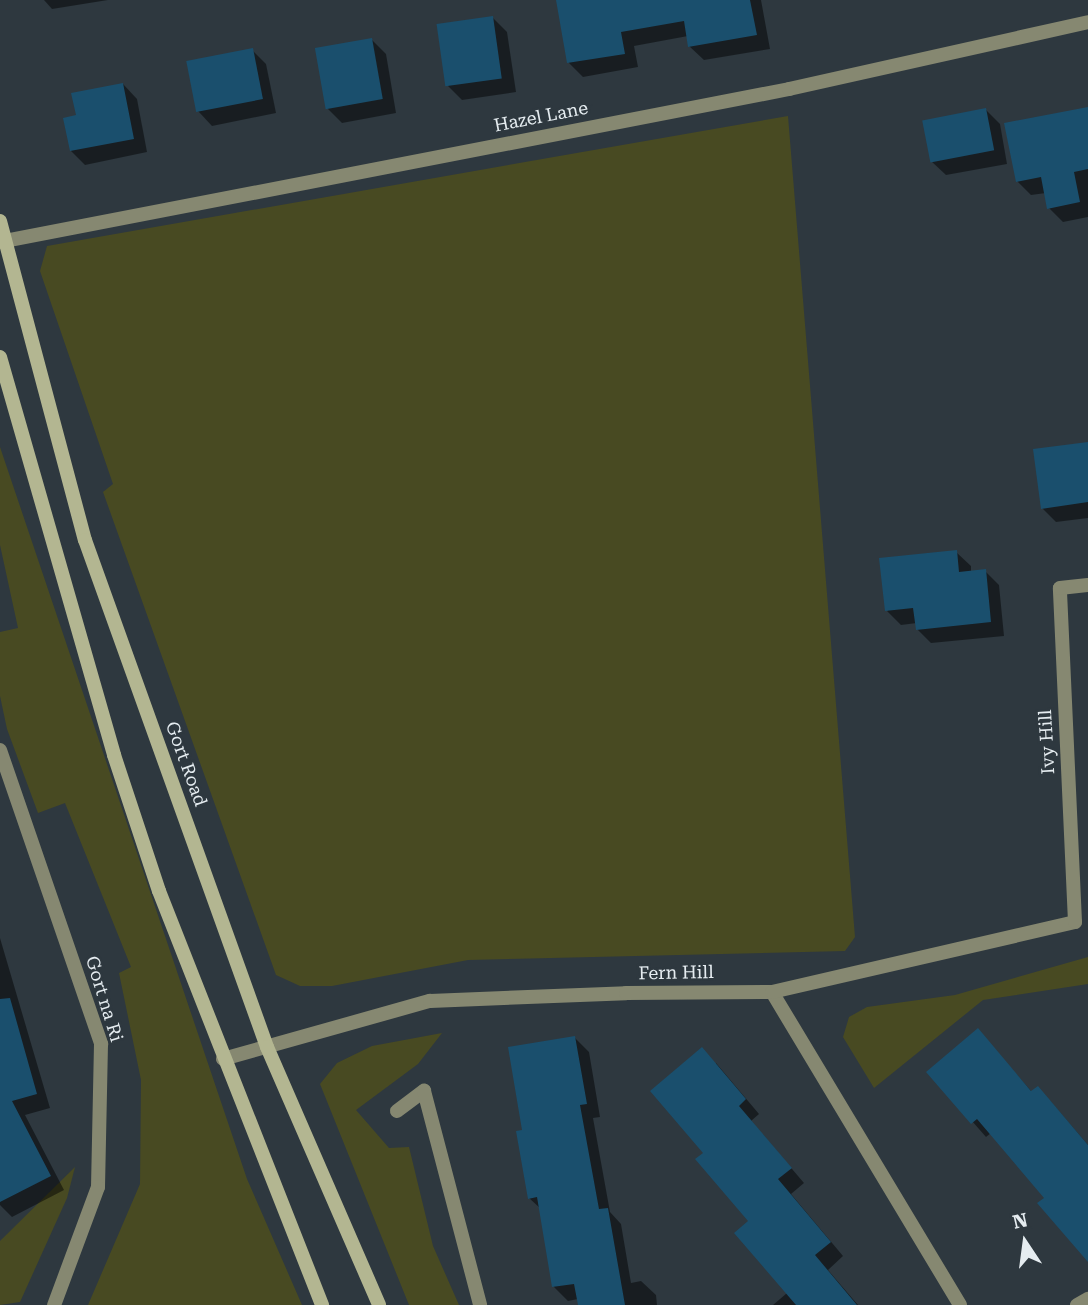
<!DOCTYPE html>
<html>
<head>
<meta charset="utf-8">
<style>
  body { margin:0 }
  #map { position:relative; width:1088px; height:1305px; overflow:hidden; background:#2e383f; font-family:"Roboto Serif",serif }
  div>[style] { position:absolute }
  [style*='--x'] { left:calc(var(--x)*1px); top:calc(var(--y)*1px); width:calc(var(--w)*1px); rotate:calc(var(--a)*1deg) }
  .green>* { inset:0; background:#484a22 }
  .shadow>* { inset:0; background:#0007 }
  .building>* { inset:0; background:#1a4f6d; transform-origin:0 0 }
  .street>* { height:14px; margin:-7px; padding:0 7px; transform-origin:7px; border-radius:7px; background:#868871 }
  .secondary>* { height:14px; margin:-7px; padding:0 7px; transform-origin:7px; border-radius:7px; background:#b3b691 }
  span { translate:-50% -50%; white-space:nowrap; text-align:center; line-height:1.15; -webkit-text-stroke:5px #2e383f; paint-order:stroke }
  .street-label { font-size:18px; color:#e5ecf0 }
  .north { position:absolute; left:990px; top:1207px; width:70px; height:70px; -webkit-text-stroke:5px #2e383f; paint-order:stroke; rotate:347deg; font-size:19px; font-weight:700; line-height:28px; text-align:center; color:#e5ecf0 }
  .north::after { content:''; display:block; margin:auto; width:24px; height:32px; background:#e5ecf0; clip-path:polygon(50% 0,100% 100%,50% 72%,0 100%) }
</style>
</head>
<body>
<div id="map">
  <div class="green">
    <div style="clip-path:polygon(788px 116px,855px 937px,845px 951px,468px 960px,332px 986px,300px 986px,276px 975px,103px 492px,113px 484px,40px 271px,47px 246px)"></div>
    <div style="clip-path:polygon(0 447px,247px 1179px,302px 1305px,88px 1305px,140px 1184px,141px 1080px,119px 973px,131px 967px,65px 803px,38px 813px,7px 729px,0 696px,0 632px,18px 628px,0 545px)"></div>
    <div style="clip-path:polygon(1088px 957px,1088px 984px,983px 1000px,874px 1088px,843px 1037px,849px 1017px,867px 1007px,955px 995px)"></div>
    <div style="clip-path:polygon(442px 1033px,418px 1064px,356px 1110px,389px 1148px,409px 1147px,433px 1246px,459px 1305px,409px 1305px,320px 1084px,337px 1063px,372px 1046px)"></div>
    <div style="clip-path:polygon(75px 1167px,67px 1198px,20px 1302px,0 1305px,0 1241px)"></div>
  </div>
  <div class="shadow">
    <div style="clip-path:polygon(44px 0,108px 0,52px 9px)"></div>
    <div style="clip-path:polygon(581px 0,761px 0,770px 49px,704px 60px,689px 46px,688px 36px,634px 46px,638px 67px,583px 77px,569px 63px)"></div>
    <div style="clip-path:polygon(492px 17px,507px 32px,516px 92px,462px 100px,448px 86px)"></div>
    <div style="clip-path:polygon(372px 40px,386px 54px,396px 113px,342px 123px,327px 108px)"></div>
    <div style="clip-path:polygon(252px 50px,266px 64px,276px 113px,212px 126px,198px 111px)"></div>
    <div style="clip-path:polygon(123px 84px,137px 99px,147px 152px,85px 165px,71px 151px,78px 117px)"></div>
    <div style="clip-path:polygon(1088px 109px,1088px 217px,1063px 222px,1049px 208px,1046px 193px,1031px 195px,1017px 181px)"></div>
    <div style="clip-path:polygon(986px 110px,1000px 124px,1007px 164px,946px 175px,931px 161px)"></div>
    <div style="clip-path:polygon(1088px 444px,1088px 518px,1056px 522px,1042px 508px)"></div>
    <div style="clip-path:polygon(956px 552px,971px 566px,971px 572px,985px 571px,999px 585px,1004px 636px,931px 643px,917px 629px,917px 623px,901px 625px,887px 611px)"></div>
    <div style="clip-path:polygon(0 938px,50px 1108px,25px 1115px,64px 1190px,12px 1217px,0 1205px)"></div>
    <div style="clip-path:polygon(978px 1031px,1032px 1092px,1051px 1102px,1088px 1145px,1088px 1259px,1046px 1198px,991px 1133px,986px 1137px,929px 1072px)"></div>
    <div style="clip-path:polygon(575px 1038px,589px 1052px,600px 1117px,593px 1118px,610px 1212px,621px 1224px,631px 1283px,641px 1281px,656px 1295px,657px 1305px,579px 1305px,578px 1299px,568px 1301px,554px 1287px,541px 1209px,529px 1198px,525px 1131px)"></div>
    <div style="clip-path:polygon(716px 1063px,759px 1114px,751px 1121px,804px 1183px,791px 1194px,843px 1256px,828px 1270px,858px 1305px,773px 1305px,787px 1293px,750px 1222px,705px 1153px)"></div>
  </div>
  <div class="building">
    <div style="clip-path:polygon(556px 0,750px 0,757px 35px,688px 47px,684px 21px,621px 32px,625px 54px,567px 63px)"></div>
    <div style="left:493px;top:16px;width:63px;height:57px;rotate:82deg"></div>
    <div style="left:372px;top:38px;width:62px;height:58px;rotate:80deg"></div>
    <div style="left:253px;top:48px;width:52px;height:68px;rotate:79deg"></div>
    <div style="clip-path:polygon(123px 83px,134px 139px,70px 151px,63px 118px,76px 115px,71px 93px)"></div>
    <div style="clip-path:polygon(1088px 107px,1088px 169px,1074px 172px,1080px 202px,1047px 209px,1041px 177px,1016px 182px,1004px 123px)"></div>
    <div style="left:986px;top:108px;width:43px;height:65px;rotate:79deg"></div>
    <div style="clip-path:polygon(1088px 442px,1088px 502px,1041px 509px,1033px 449px)"></div>
    <div style="clip-path:polygon(957px 550px,959px 572px,986px 569px,991px 622px,916px 630px,913px 608px,885px 611px,879px 558px)"></div>
    <div style="clip-path:polygon(10px 998px,37px 1094px,12px 1101px,51px 1176px,0 1202px,0 999px)"></div>
    <div style="clip-path:polygon(978px 1028px,1031px 1091px,1038px 1086px,1088px 1145px,1088px 1262px,1037px 1203px,1044px 1198px,977px 1119px,971px 1124px,926px 1072px)"></div>
    <div style="clip-path:polygon(575px 1036px,587px 1104px,580px 1105px,599px 1209px,608px 1208px,625px 1305px,578px 1305px,574px 1284px,552px 1287px,537px 1197px,528px 1199px,516px 1131px,522px 1130px,508px 1047px)"></div>
    <div style="clip-path:polygon(702px 1047px,746px 1099px,739px 1106px,792px 1168px,778px 1179px,831px 1242px,815px 1255px,857px 1305px,796px 1305px,734px 1233px,748px 1221px,695px 1159px,703px 1153px,650px 1091px)"></div>
  </div>
  <div class="street">
    <div style="--x:0;--y:242;--w:804;--a:-10.97"></div>
    <div style="--x:789;--y:89;--w:306;--a:-12.6"></div>
    <div style="--x:0;--y:750;--w:311;--a:71"></div>
    <div style="--x:101;--y:1044;--w:143;--a:91.2"></div>
    <div style="--x:98;--y:1187;--w:126;--a:110.4"></div>
    <div style="--x:772;--y:992;--w:365;--a:59"></div>
    <div style="--x:223;--y:1059;--w:215;--a:-15.7"></div>
    <div style="--x:430;--y:1001;--w:196;--a:-2.3"></div>
    <div style="--x:626;--y:993;--w:146;--a:-0.4"></div>
    <div style="--x:772;--y:992;--w:311;--a:-13"></div>
    <div style="--x:1075;--y:922;--w:334;--a:-92.6"></div>
    <div style="--x:1060;--y:588;--w:28;--a:-6"></div>
    <div style="--x:397;--y:1111;--w:34;--a:-37"></div>
    <div style="--x:424;--y:1091;--w:221;--a:75.3"></div>
    <div style="--x:1077;--y:1305;--w:13;--a:-29"></div>
  </div>
  <div class="secondary">
    <div style="--x:0;--y:221;--w:330;--a:75.1"></div>
    <div style="--x:85;--y:540;--w:539;--a:70.25"></div>
    <div style="--x:267;--y:1047;--w:281;--a:66.5"></div>
    <div style="--x:0;--y:357;--w:414;--a:74"></div>
    <div style="--x:114;--y:755;--w:143;--a:71.7"></div>
    <div style="--x:159;--y:891;--w:445;--a:68.5"></div>
  </div>
  <div class="street-label">
    <span style="left:541px;top:117px;rotate:-11deg">Hazel Lane</span>
    <span style="left:1047px;top:742px;rotate:-93deg">Ivy Hill</span>
    <span style="left:186px;top:764px;rotate:70deg">Gort Road</span>
    <span style="left:676px;top:973px;rotate:-1deg">Fern Hill</span>
    <span style="left:104px;top:999px;rotate:73deg">Gort na Ri</span>
  </div>
  <div class="north">N</div>
</div>
</body>
</html>
